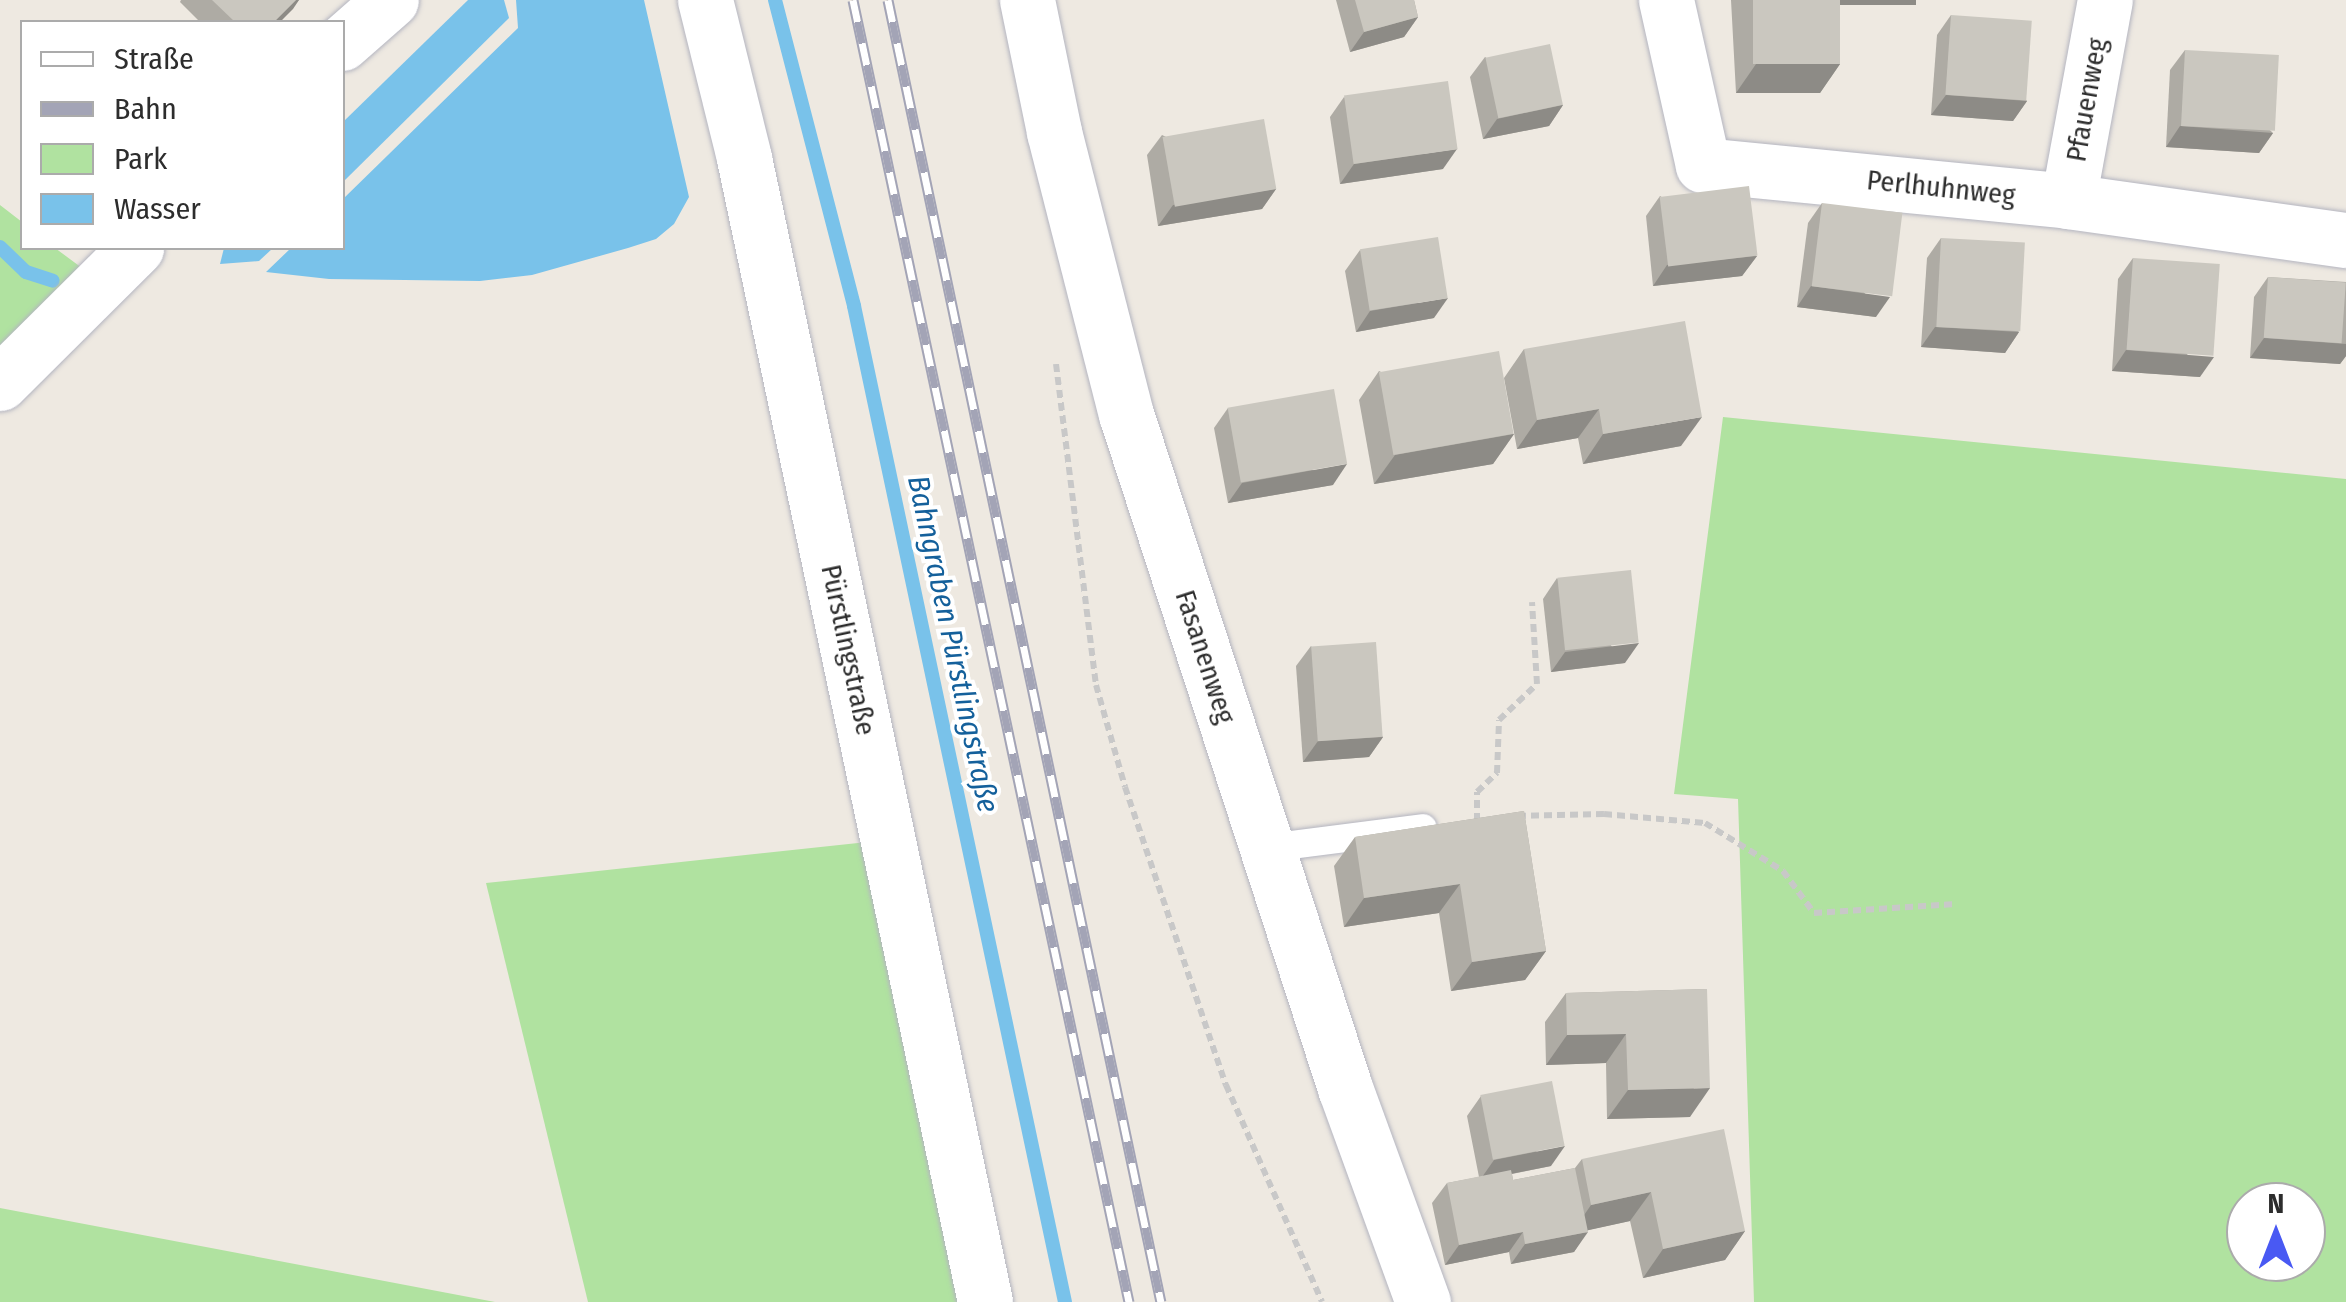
<!DOCTYPE html>
<html>
<head>
<meta charset="utf-8">
<style>
  body { margin:0 }
  #map { position:relative; width:2346px; height:1302px; overflow:hidden; background:#eee9e1; font-family:"Fira Sans Condensed",sans-serif }
  div>[style] { position:absolute }
  [style*='--x'] { left:calc(var(--x)*1px); top:calc(var(--y)*1px); width:calc(var(--w)*1px); rotate:calc(var(--a)*1deg) }
  .green>* { inset:0; background:#b0e2a0 }
  .water>* { inset:0; background:#79c2ea }
  .stream>* { height:14px; margin:-7px; padding:0 7px; transform-origin:7px; border-radius:7px; background:#79c2ea }
  .path>* { height:6px; margin-top:-3px; transform-origin:0; background:repeating-linear-gradient(90deg,#c8c8c8 0 8px,transparent 0 13px) }
  .roads { filter:drop-shadow(0 0 2px #b4b5c0) drop-shadow(0 0 2px #b4b5c0) }
  .lane>* { height:28px; margin:-14px; padding:0 14px; transform-origin:14px; border-radius:14px; background:#fff }
  .street>* { height:55px; margin:-27.5px; padding:0 27.5px; transform-origin:27.5px; border-radius:27.5px; background:#fff }
  .rail>* { height:11px; margin-top:-5.5px; transform-origin:0; background:repeating-linear-gradient(90deg,#fff 0 22px,#a3a4b6 0 44px); box-sizing:border-box; border-block:2px solid #a3a4b6 }
  .wall>* { inset:0; background:#aeaba4 }
  .shaded-wall>* { inset:0; background:#8d8b86; transform-origin:0 0 }
  .building>* { inset:0; background:#cac7bf; transform-origin:0 0 }
  span { translate:-50% -50%; white-space:nowrap; text-align:center; line-height:1.15; -webkit-text-stroke:8px #fff; paint-order:stroke }
  .street-label { font-size:28px; color:#2d2d2d }
  .water-label { font-size:30px; color:#14609b; font-style:italic }
  .legend { position:absolute; left:20px; top:20px; width:325px; height:230px; box-sizing:border-box; background:#fff; border:2px solid #ababab; margin:0; padding:12px 18px; list-style:none; font-size:30px; color:#2d2d2d }
  .legend li { display:flex; align-items:center; gap:20px; height:50px }
  .legend b { width:50px; border:2px solid #ababab }
  .north { position:absolute; left:2226px; top:1182px; width:100px; height:100px; box-sizing:border-box; background:#fff; border:2px solid #ababab; border-radius:50%; rotate:0deg; font-size:28px; font-weight:700; line-height:40px; text-align:center; color:#2d2d2d }
  .north::after { content:''; display:block; margin:auto; width:35px; height:45px; background:#4959f3; clip-path:polygon(50% 0,100% 100%,50% 72%,0 100%) }
</style>
</head>
<body>
<div id="map">
  <div class="green">
    <div style="clip-path:polygon(0 205px,22px 222px,22px 248px,55px 248px,82px 268px,0 347px)"></div>
    <div style="clip-path:polygon(evenodd,1723px 417px,2346px 479px,2346px 1302px,1754px 1302px,1738px 799px,1674px 794px,1723px 417px,2306px 1202px,2306px 1262px,2246px 1262px,2246px 1202px,2306px 1202px)"></div>
    <div style="clip-path:polygon(886px 840px,984px 1302px,588px 1302px,486px 883px)"></div>
    <div style="clip-path:polygon(0 1208px,495px 1302px,0 1302px)"></div>
  </div>
  <div class="water">
    <div style="clip-path:polygon(468px 0,504px 0,509px 18px,343px 182px,343px 122px)"></div>
    <div style="clip-path:polygon(516px 0,644px 0,689px 197px,674px 224px,656px 239px,628px 248px,532px 275px,480px 281px,329px 279px,266px 272px,291px 248px,342px 248px,343px 199px,518px 28px)"></div>
    <div style="clip-path:polygon(224px 248px,273px 248px,259px 261px,220px 264px)"></div>
  </div>
  <div class="stream">
    <div style="--x:775;--y:0;--w:316;--a:75.5"></div>
    <div style="--x:854;--y:306;--w:1018;--a:78.04"></div>
    <div style="--x:0;--y:247;--w:36;--a:44"></div>
    <div style="--x:26;--y:272;--w:28;--a:18"></div>
  </div>
  <div class="path">
    <div style="--x:1056;--y:364;--w:323;--a:82.9"></div>
    <div style="--x:1096;--y:685;--w:106;--a:74.1"></div>
    <div style="--x:1125;--y:787;--w:315;--a:71.3"></div>
    <div style="--x:1226;--y:1085;--w:237;--a:66.1"></div>
    <div style="--x:1518;--y:816;--w:86;--a:-1.3"></div>
    <div style="--x:1604;--y:814;--w:101;--a:5.1"></div>
    <div style="--x:1705;--y:823;--w:92;--a:31.6"></div>
    <div style="--x:1783;--y:871;--w:52;--a:53.6"></div>
    <div style="--x:1814;--y:913;--w:142;--a:-3.6"></div>
    <div style="--x:1477;--y:821;--w:29;--a:-90"></div>
    <div style="--x:1477;--y:792;--w:28;--a:-44"></div>
    <div style="--x:1497;--y:773;--w:53;--a:-87.8"></div>
    <div style="--x:1499;--y:720;--w:52;--a:-43.5"></div>
    <div style="--x:1537;--y:684;--w:82;--a:-93.5"></div>
  </div>
  <div class="roads">
    <div class="lane">
      <div style="--x:1267;--y:848;--w:157;--a:-7.3"></div>
    </div>
    <div class="street">
      <div style="--x:705;--y:0;--w:163;--a:76.1"></div>
      <div style="--x:744;--y:158;--w:1169;--a:78.1"></div>
      <div style="--x:1027;--y:0;--w:135;--a:78.4"></div>
      <div style="--x:1054;--y:132;--w:291;--a:75.7"></div>
      <div style="--x:1126;--y:414;--w:709;--a:72"></div>
      <div style="--x:1345;--y:1088;--w:228;--a:70"></div>
      <div style="--x:1666;--y:0;--w:169;--a:77.4"></div>
      <div style="--x:1703;--y:165;--w:367;--a:5.6"></div>
      <div style="--x:2068;--y:201;--w:281;--a:8"></div>
      <div style="--x:342;--y:43;--w:65;--a:-41.3"></div>
      <div style="--x:2068;--y:201;--w:204;--a:-79.6"></div>
      <div style="--x:0;--y:383;--w:192;--a:-44.8"></div>
    </div>
  </div>
  <div class="rail">
    <div style="--x:853;--y:0;--w:1331;--a:78.03"></div>
    <div style="--x:888;--y:0;--w:1330;--a:78.16"></div>
  </div>
  <div class="wall">
    <div style="clip-path:polygon(181px 0,299px 0,280px 22px,200px 22px,180px 2px)"></div>
    <div style="clip-path:polygon(1336px 0,1414px 0,1418px 17px,1404px 37px,1350px 52px)"></div>
    <div style="clip-path:polygon(1731px 0,1916px 0,1914px 4px,1840px 4px,1840px 64px,1820px 93px,1736px 93px)"></div>
    <div style="clip-path:polygon(1951px 15px,2027px 101px,2013px 121px,1931px 115px,1937px 35px)"></div>
    <div style="clip-path:polygon(2185px 50px,2273px 133px,2259px 153px,2166px 147px,2170px 70px)"></div>
    <div style="clip-path:polygon(1485px 57px,1563px 105px,1549px 126px,1483px 139px,1470px 77px)"></div>
    <div style="clip-path:polygon(1344px 97px,1443px 169px,1340px 184px,1330px 117px)"></div>
    <div style="clip-path:polygon(1162px 135px,1276px 189px,1262px 209px,1158px 226px,1147px 155px)"></div>
    <div style="clip-path:polygon(1660px 196px,1757px 256px,1742px 276px,1653px 286px,1646px 216px)"></div>
    <div style="clip-path:polygon(1822px 203px,1876px 317px,1797px 307px,1808px 223px)"></div>
    <div style="clip-path:polygon(1941px 238px,2019px 332px,2005px 353px,1921px 347px,1927px 258px)"></div>
    <div style="clip-path:polygon(1360px 250px,1434px 318px,1356px 332px,1345px 271px)"></div>
    <div style="clip-path:polygon(2133px 258px,2200px 377px,2112px 371px,2118px 279px)"></div>
    <div style="clip-path:polygon(2268px 277px,2346px 282px,2346px 356px,2340px 364px,2250px 358px,2254px 297px)"></div>
    <div style="clip-path:polygon(1524px 349px,1681px 446px,1583px 464px,1578px 438px,1517px 449px,1504px 378px)"></div>
    <div style="clip-path:polygon(1379px 371px,1514px 434px,1493px 464px,1374px 484px,1359px 400px)"></div>
    <div style="clip-path:polygon(1228px 408px,1333px 485px,1228px 503px,1214px 428px)"></div>
    <div style="clip-path:polygon(1557px 578px,1625px 663px,1551px 672px,1543px 599px)"></div>
    <div style="clip-path:polygon(1311px 646px,1383px 737px,1369px 757px,1303px 762px,1296px 666px)"></div>
    <div style="clip-path:polygon(1524px 811px,1546px 951px,1525px 980px,1451px 991px,1439px 913px,1344px 927px,1334px 866px,1355px 837px)"></div>
    <div style="clip-path:polygon(1707px 989px,1690px 1117px,1607px 1119px,1606px 1063px,1546px 1065px,1545px 1022px,1566px 993px)"></div>
    <div style="clip-path:polygon(1481px 1096px,1551px 1166px,1512px 1174px,1513px 1180px,1575px 1168px,1582px 1159px,1745px 1231px,1725px 1260px,1643px 1278px,1630px 1221px,1588px 1230px,1574px 1252px,1511px 1264px,1509px 1252px,1445px 1265px,1432px 1203px,1447px 1183px,1479px 1177px,1467px 1116px)"></div>
  </div>
  <div class="shaded-wall">
    <div style="clip-path:polygon(296px 0,299px 0,293px 9px,280px 22px,274px 22px)"></div>
    <div style="left:1823px;top:0;width:93px;height:5px"></div>
    <div style="clip-path:polygon(1418px 17px,1404px 37px,1350px 52px,1364px 32px)"></div>
    <div style="clip-path:polygon(1756px 64px,1840px 64px,1820px 93px,1736px 93px)"></div>
    <div style="clip-path:polygon(1946px 95px,2027px 101px,2013px 121px,1931px 115px)"></div>
    <div style="clip-path:polygon(1563px 105px,1549px 126px,1483px 139px,1497px 119px)"></div>
    <div style="clip-path:polygon(2180px 126px,2273px 133px,2259px 153px,2166px 147px)"></div>
    <div style="clip-path:polygon(1457px 149px,1443px 169px,1340px 184px,1354px 164px)"></div>
    <div style="clip-path:polygon(1276px 189px,1262px 209px,1158px 226px,1173px 205px)"></div>
    <div style="clip-path:polygon(1757px 256px,1742px 276px,1653px 286px,1667px 265px)"></div>
    <div style="clip-path:polygon(1811px 286px,1890px 297px,1876px 317px,1797px 307px)"></div>
    <div style="clip-path:polygon(1448px 298px,1434px 318px,1356px 332px,1370px 311px)"></div>
    <div style="clip-path:polygon(1935px 327px,2019px 332px,2005px 353px,1921px 347px)"></div>
    <div style="clip-path:polygon(2264px 338px,2346px 344px,2346px 356px,2340px 364px,2250px 358px)"></div>
    <div style="clip-path:polygon(2126px 350px,2214px 357px,2200px 377px,2112px 371px)"></div>
    <div style="clip-path:polygon(1599px 409px,1578px 438px,1517px 449px,1537px 420px)"></div>
    <div style="clip-path:polygon(1702px 417px,1681px 446px,1583px 464px,1603px 434px)"></div>
    <div style="clip-path:polygon(1514px 434px,1493px 464px,1374px 484px,1395px 455px)"></div>
    <div style="clip-path:polygon(1347px 464px,1333px 485px,1228px 503px,1242px 483px)"></div>
    <div style="clip-path:polygon(1639px 643px,1625px 663px,1551px 672px,1565px 652px)"></div>
    <div style="clip-path:polygon(1383px 737px,1369px 757px,1303px 762px,1318px 741px)"></div>
    <div style="clip-path:polygon(1460px 884px,1439px 913px,1344px 927px,1364px 898px)"></div>
    <div style="clip-path:polygon(1546px 951px,1525px 980px,1451px 991px,1472px 962px)"></div>
    <div style="clip-path:polygon(1626px 1034px,1606px 1063px,1546px 1065px,1567px 1035px)"></div>
    <div style="clip-path:polygon(1710px 1088px,1690px 1117px,1607px 1119px,1628px 1090px)"></div>
    <div style="clip-path:polygon(1565px 1146px,1551px 1166px,1480px 1180px,1494px 1160px)"></div>
    <div style="clip-path:polygon(1651px 1192px,1630px 1221px,1571px 1234px,1591px 1205px)"></div>
    <div style="clip-path:polygon(1745px 1231px,1725px 1260px,1643px 1278px,1663px 1249px)"></div>
    <div style="clip-path:polygon(1523px 1232px,1509px 1252px,1445px 1265px,1459px 1245px)"></div>
    <div style="clip-path:polygon(1588px 1232px,1574px 1252px,1511px 1264px,1525px 1244px)"></div>
  </div>
  <div class="building">
    <div style="clip-path:polygon(212px 0,296px 0,274px 22px,235px 22px)"></div>
    <div style="clip-path:polygon(1355px 0,1414px 0,1418px 17px,1364px 32px)"></div>
    <div style="left:1753px;top:0;width:87px;height:64px"></div>
    <div style="left:1951px;top:15px;width:81px;height:80px;rotate:4deg"></div>
    <div style="left:1550px;top:44px;width:62px;height:66px;rotate:78deg"></div>
    <div style="left:2185px;top:50px;width:94px;height:76px;rotate:3deg"></div>
    <div style="left:1448px;top:81px;width:69px;height:105px;rotate:82deg"></div>
    <div style="left:1264px;top:119px;width:71px;height:103px;rotate:80deg"></div>
    <div style="left:1749px;top:186px;width:70px;height:90px;rotate:83deg"></div>
    <div style="left:1822px;top:203px;width:81px;height:84px;rotate:7deg"></div>
    <div style="left:1438px;top:237px;width:62px;height:79px;rotate:81deg"></div>
    <div style="left:1941px;top:238px;width:84px;height:89px;rotate:3deg"></div>
    <div style="left:2133px;top:258px;width:87px;height:92px;rotate:4deg"></div>
    <div style="left:2268px;top:277px;width:78px;height:61px;rotate:4deg"></div>
    <div style="clip-path:polygon(1685px 321px,1702px 417px,1603px 434px,1599px 409px,1537px 420px,1524px 349px)"></div>
    <div style="left:1499px;top:351px;width:84px;height:122px;rotate:80deg"></div>
    <div style="left:1334px;top:389px;width:76px;height:108px;rotate:80deg"></div>
    <div style="left:1631px;top:570px;width:73px;height:74px;rotate:84deg"></div>
    <div style="left:1376px;top:642px;width:95px;height:65px;rotate:86deg"></div>
    <div style="clip-path:polygon(1524px 811px,1546px 951px,1472px 962px,1460px 884px,1364px 898px,1355px 837px)"></div>
    <div style="clip-path:polygon(1707px 989px,1710px 1088px,1628px 1090px,1626px 1034px,1567px 1035px,1566px 993px)"></div>
    <div style="left:1552px;top:1081px;width:66px;height:73px;rotate:79deg"></div>
    <div style="clip-path:polygon(1724px 1129px,1745px 1231px,1663px 1249px,1651px 1192px,1591px 1205px,1582px 1159px)"></div>
    <div style="clip-path:polygon(1575px 1168px,1588px 1232px,1525px 1244px,1523px 1232px,1459px 1245px,1447px 1183px,1511px 1170px,1513px 1180px)"></div>
  </div>
  <div class="street-label">
    <span style="left:2087px;top:100px;rotate:-80deg">Pfauenweg</span>
    <span style="left:1941px;top:188px;rotate:6deg">Perlhuhnweg</span>
    <span style="left:848px;top:650px;rotate:78deg">Pürstlingstraße</span>
    <span style="left:1205px;top:657px;rotate:72deg">Fasanenweg</span>
  </div>
  <div class="water-label">
    <span style="left:953px;top:644px;rotate:78deg">Bahngraben Pürstlingstraße</span>
  </div>
  <ul class="legend">
  <li><b style="height:12px;background:#fff"></b>Straße</li>
  <li><b style="height:12px;background:#a3a4b6"></b>Bahn</li>
  <li><b style="height:28px;background:#b0e2a0"></b>Park</li>
  <li><b style="height:28px;background:#79c2ea"></b>Wasser</li>
  </ul>
  <div class="north">N</div>
</div>
</body>
</html>
